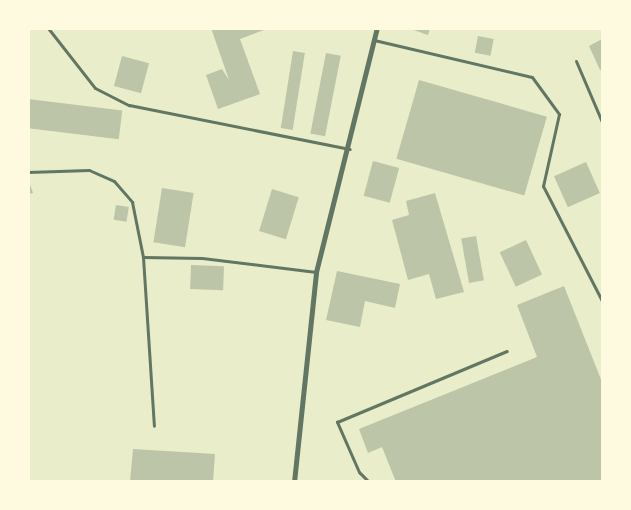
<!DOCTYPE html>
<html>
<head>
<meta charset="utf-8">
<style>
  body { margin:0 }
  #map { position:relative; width:631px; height:510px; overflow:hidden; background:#e9edc9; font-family:Montserrat,sans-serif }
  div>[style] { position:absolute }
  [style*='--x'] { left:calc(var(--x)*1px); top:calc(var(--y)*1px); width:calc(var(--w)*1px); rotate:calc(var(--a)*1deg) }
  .building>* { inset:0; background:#bcc5a7; transform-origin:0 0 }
  .service>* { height:3px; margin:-1.5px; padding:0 1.5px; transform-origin:1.5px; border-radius:1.5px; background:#617663 }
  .minor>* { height:5px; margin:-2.5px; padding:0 2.5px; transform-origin:2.5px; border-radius:2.5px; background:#617663 }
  span { translate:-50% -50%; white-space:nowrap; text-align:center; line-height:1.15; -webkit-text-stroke:6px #fefae0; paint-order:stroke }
  .frame { position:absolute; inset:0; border:30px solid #fefae0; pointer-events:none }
</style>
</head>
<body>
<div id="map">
  <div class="building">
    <div style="clip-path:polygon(211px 28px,269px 28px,240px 39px,260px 94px,218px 109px,206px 75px,222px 69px,229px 80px)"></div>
    <div style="clip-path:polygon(408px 28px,430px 28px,428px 35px)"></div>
    <div style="left:478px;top:36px;width:16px;height:17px;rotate:11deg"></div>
    <div style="clip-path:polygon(602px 39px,602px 69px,600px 70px,589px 46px)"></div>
    <div style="left:293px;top:51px;width:12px;height:78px;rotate:9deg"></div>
    <div style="left:326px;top:53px;width:15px;height:82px;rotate:11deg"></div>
    <div style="left:122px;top:56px;width:28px;height:31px;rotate:15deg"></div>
    <div style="left:419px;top:80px;width:133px;height:82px;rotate:16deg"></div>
    <div style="left:28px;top:99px;width:95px;height:29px;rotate:7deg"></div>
    <div style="left:373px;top:161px;width:27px;height:36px;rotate:15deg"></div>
    <div style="left:586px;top:162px;width:34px;height:35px;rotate:66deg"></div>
    <div style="clip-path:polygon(28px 179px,33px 193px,28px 194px)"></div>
    <div style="left:162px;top:188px;width:32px;height:55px;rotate:9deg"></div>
    <div style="left:272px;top:189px;width:28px;height:44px;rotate:17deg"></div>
    <div style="clip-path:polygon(435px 193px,464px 292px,436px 299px,429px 274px,408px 280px,392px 220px,409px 215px,406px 201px)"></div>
    <div style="left:116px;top:205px;width:13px;height:15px;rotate:9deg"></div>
    <div style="left:476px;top:236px;width:45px;height:15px;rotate:80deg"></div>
    <div style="left:526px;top:240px;width:38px;height:29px;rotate:65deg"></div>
    <div style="left:191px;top:265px;width:33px;height:24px;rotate:2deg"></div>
    <div style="clip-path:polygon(337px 271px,400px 284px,395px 308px,365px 301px,360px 327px,326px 320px)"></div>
    <div style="clip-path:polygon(564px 286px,602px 382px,602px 481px,396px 482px,382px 447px,368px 453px,359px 429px,537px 357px,517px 305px)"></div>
    <div style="clip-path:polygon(133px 449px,215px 454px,213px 482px,130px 481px)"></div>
  </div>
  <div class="service">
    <div style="--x:48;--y:28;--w:76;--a:51.9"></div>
    <div style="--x:95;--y:88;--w:38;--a:27"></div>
    <div style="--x:129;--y:105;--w:225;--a:11.3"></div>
    <div style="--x:374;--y:40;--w:162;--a:13.2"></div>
    <div style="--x:532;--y:77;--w:46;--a:53.9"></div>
    <div style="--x:559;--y:114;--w:74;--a:102.5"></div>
    <div style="--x:543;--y:186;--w:129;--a:62.8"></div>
    <div style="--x:576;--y:61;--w:66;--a:66.9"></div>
    <div style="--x:28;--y:172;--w:61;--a:-1.9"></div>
    <div style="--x:89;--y:170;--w:27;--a:24"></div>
    <div style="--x:114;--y:181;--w:28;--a:49"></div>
    <div style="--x:132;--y:202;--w:56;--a:78.7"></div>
    <div style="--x:143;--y:257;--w:59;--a:1"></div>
    <div style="--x:202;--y:258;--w:115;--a:7"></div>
    <div style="--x:143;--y:257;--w:169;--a:86.3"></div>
    <div style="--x:369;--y:482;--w:14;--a:-135"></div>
    <div style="--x:359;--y:472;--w:55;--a:-113.7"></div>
    <div style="--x:337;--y:422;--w:184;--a:-22.7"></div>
  </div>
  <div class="minor">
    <div style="--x:294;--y:482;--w:211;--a:-84"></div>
    <div style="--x:316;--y:272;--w:252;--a:-76"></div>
  </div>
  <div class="frame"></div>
</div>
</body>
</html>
